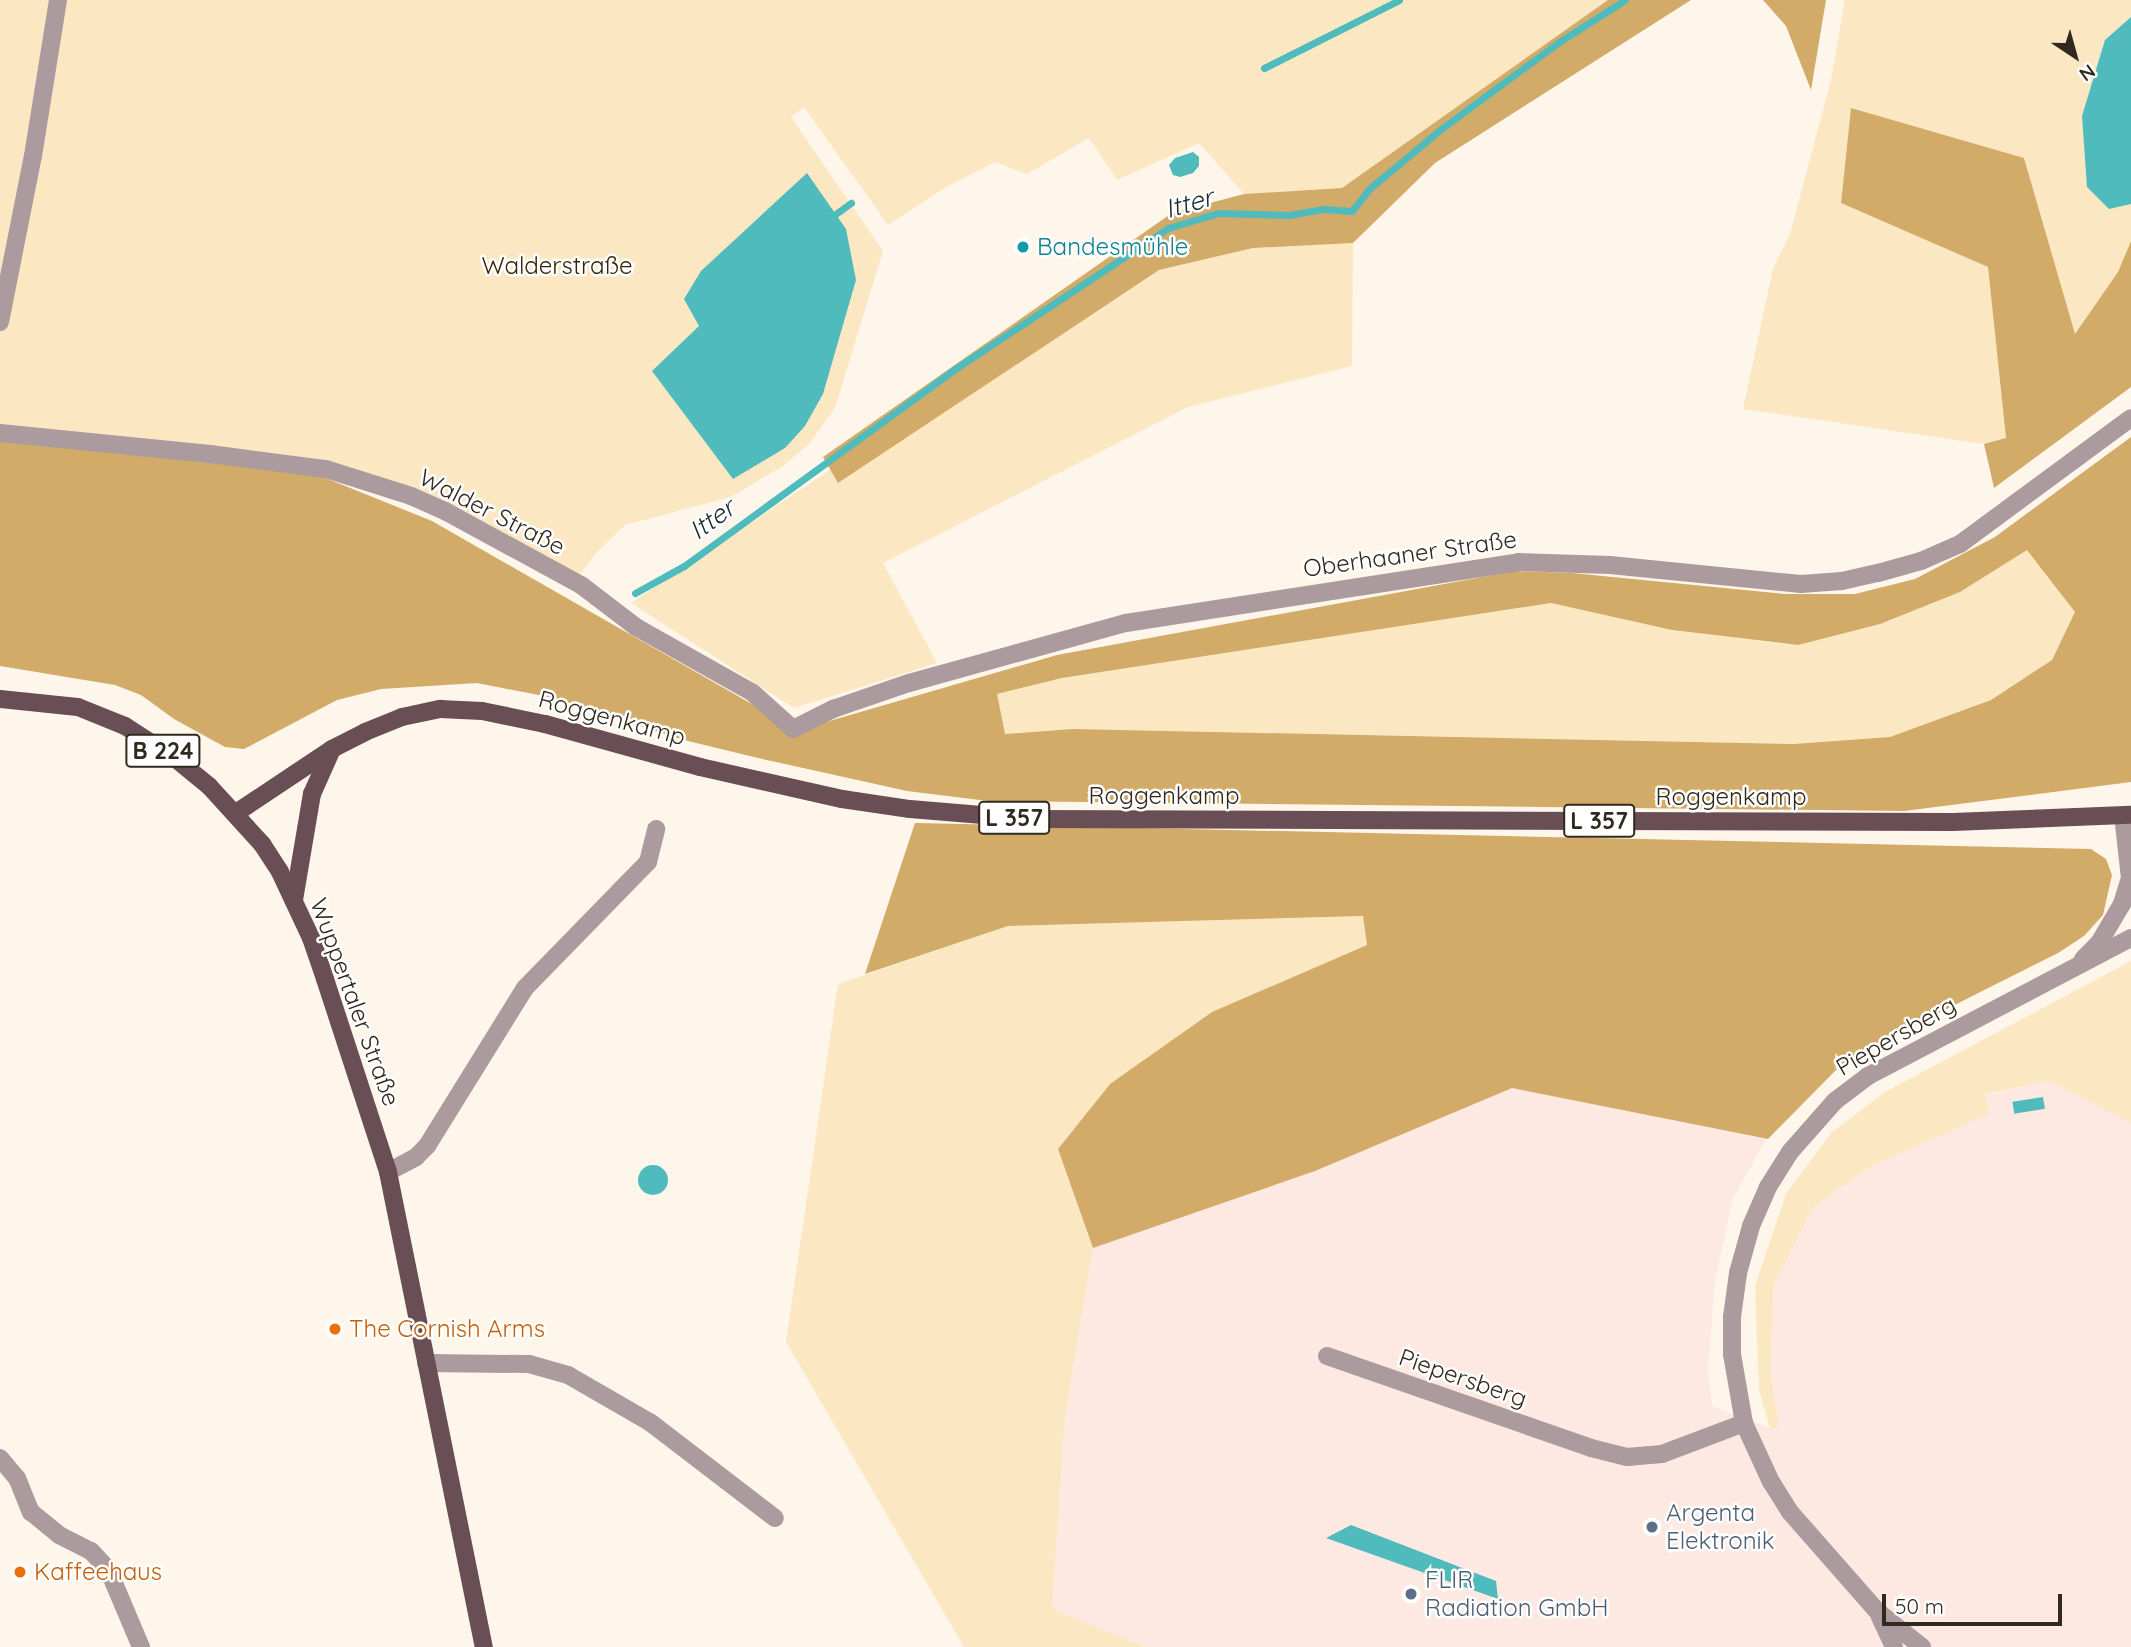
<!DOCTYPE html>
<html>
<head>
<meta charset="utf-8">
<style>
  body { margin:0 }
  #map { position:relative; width:2131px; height:1647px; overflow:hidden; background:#fef6ea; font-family:Quicksand,sans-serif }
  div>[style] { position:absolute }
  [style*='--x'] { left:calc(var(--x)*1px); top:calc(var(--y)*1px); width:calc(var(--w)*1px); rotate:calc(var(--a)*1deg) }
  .industrial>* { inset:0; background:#fde9e2 }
  .green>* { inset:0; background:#fce7c3 }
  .forest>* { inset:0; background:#d1ab67 }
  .water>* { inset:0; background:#50bbbd; transform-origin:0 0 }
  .round { border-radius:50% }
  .stream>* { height:7px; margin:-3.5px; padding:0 3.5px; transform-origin:3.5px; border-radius:3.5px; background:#50bbbd }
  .minor>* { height:18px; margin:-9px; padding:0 9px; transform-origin:9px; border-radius:9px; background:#ab9a9e }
  .major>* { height:18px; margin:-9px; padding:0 9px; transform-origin:9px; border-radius:9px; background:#6a4e55 }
  .dots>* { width:19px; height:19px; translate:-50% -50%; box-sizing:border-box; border:4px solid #fff; border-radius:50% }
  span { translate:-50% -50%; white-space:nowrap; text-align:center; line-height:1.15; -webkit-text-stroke:5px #fff; paint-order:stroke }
  .shield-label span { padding:2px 5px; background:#fff; border:2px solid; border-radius:5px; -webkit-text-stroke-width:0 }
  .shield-label { font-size:23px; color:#30291d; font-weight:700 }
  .culture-label { font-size:24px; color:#0d838f }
  .left { translate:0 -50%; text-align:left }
  .park-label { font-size:24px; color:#362607 }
  .street-label { font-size:24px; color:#30291d }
  .food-label { font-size:24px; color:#c56008 }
  .service-label { font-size:24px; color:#4e5e75 }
  .water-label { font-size:26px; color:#192d2d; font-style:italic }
  .north { position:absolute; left:2040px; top:21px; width:70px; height:70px; -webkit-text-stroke:5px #fff; paint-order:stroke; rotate:144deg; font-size:19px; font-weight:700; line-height:28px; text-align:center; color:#30291d }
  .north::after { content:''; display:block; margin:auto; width:24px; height:32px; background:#30291d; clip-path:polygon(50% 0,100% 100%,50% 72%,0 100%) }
  .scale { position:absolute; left:1882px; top:1594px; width:180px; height:32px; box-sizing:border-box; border:4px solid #30291d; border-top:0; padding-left:9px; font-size:21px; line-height:24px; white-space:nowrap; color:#30291d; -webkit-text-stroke:5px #fff; paint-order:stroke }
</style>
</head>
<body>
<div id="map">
  <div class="industrial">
    <div style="clip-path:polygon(2048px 1081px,2131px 1123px,2131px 1647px,1146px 1647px,1052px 1609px,1065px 1417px,1093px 1248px,1315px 1171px,1512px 1088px,1766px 1139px,1733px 1199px,1715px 1280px,1708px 1369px,1712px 1406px,1770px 1428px,1779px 1428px,1771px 1375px,1773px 1287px,1814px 1206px,1874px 1165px,1988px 1114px,1984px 1095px)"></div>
  </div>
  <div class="green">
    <div style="clip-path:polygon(0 0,1608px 0,1342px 188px,1244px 194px,1199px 143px,1117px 180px,1089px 138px,1027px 174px,995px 162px,946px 187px,888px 225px,804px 107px,791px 117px,883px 251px,835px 408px,809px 444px,783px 466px,731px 497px,625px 525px,597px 552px,573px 583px,449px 509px,328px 465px,0 432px)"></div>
    <div style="clip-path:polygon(1845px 0,2131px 0,2131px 241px,2118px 272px,2075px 335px,2024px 158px,1851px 108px,1841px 203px,1988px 267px,2006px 439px,1984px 444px,1743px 409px,1773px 269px,1790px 234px,1831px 80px)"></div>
    <div style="clip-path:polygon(1353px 243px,1352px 366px,1188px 407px,883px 563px,937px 663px,794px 708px,631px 603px,830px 470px,839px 482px,1159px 270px,1253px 248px)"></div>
    <div style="clip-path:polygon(2027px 549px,2075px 612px,2052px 660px,1991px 700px,1890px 737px,1794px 744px,1072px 729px,1004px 734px,997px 694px,1062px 678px,1551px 603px,1672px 630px,1795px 645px,1880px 624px,1960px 592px)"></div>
    <div style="clip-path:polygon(1363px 916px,1367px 945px,1212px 1012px,1110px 1084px,1058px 1149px,1093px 1248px,1065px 1417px,1052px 1609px,1146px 1647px,964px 1647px,786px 1342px,838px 984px,1008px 926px)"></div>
    <div style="clip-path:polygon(2131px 961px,2131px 1123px,2048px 1081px,1985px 1094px,1989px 1114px,1874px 1165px,1814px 1206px,1773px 1287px,1771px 1375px,1779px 1428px,1770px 1428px,1759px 1390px,1755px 1286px,1786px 1194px,1831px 1133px,1885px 1092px)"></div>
  </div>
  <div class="forest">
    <div style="clip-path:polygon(1608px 0,1691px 0,1435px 163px,1353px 243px,1253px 248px,1159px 270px,838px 483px,823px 457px,1172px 213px,1244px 194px,1342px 188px)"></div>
    <div style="clip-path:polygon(1763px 0,1826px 0,1811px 90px,1786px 26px)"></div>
    <div style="clip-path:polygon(1851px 108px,2024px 158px,2075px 334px,2118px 272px,2131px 241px,2131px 387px,1994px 488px,1984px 444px,2006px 438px,1988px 267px,1841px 203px)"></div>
    <div style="clip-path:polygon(evenodd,0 434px,323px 477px,432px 521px,771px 715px,826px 722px,1057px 655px,1515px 571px,1572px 573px,1785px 594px,1855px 594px,1915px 579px,1995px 537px,2131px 437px,2131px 782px,1904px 811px,988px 801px,907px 791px,758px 758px,684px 740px,554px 698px,477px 683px,381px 689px,337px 700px,244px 749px,225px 747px,174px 719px,141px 695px,115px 685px,0 666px,0 434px,2027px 550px,2075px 612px,2052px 660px,1991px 700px,1890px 737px,1794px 744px,1072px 729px,1005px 734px,997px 694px,1062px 678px,1551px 603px,1672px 630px,1798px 645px,1880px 624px,1960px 592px,2027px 550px)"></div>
    <div style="clip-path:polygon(915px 823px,2091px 849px,2106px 859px,2112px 875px,2103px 915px,2084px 936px,2058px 953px,1881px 1042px,1836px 1070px,1768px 1139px,1512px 1088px,1315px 1171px,1093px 1248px,1058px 1149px,1110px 1084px,1212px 1012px,1367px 945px,1363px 916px,1008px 926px,865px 974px)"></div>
  </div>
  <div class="water">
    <div style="clip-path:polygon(2131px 17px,2131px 204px,2109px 209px,2087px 187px,2082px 116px,2105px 40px)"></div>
    <div style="clip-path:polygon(1193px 152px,1199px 157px,1199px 166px,1193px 173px,1180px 177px,1173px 175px,1169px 165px,1175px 158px)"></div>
    <div style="clip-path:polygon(807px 173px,846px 229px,856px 280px,823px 394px,805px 426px,785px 448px,733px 479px,652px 371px,699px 326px,684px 299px,701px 271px)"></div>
    <div style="left:2043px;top:1097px;width:12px;height:31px;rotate:81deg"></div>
    <div class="round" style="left:638px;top:1165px;width:30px;height:30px"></div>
    <div style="clip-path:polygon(1351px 1525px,1496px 1581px,1498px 1599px,1326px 1538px)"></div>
  </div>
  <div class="stream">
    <div style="--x:1264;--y:68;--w:151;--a:-26.7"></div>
    <div style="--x:830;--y:218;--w:26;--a:-36"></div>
    <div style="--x:635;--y:593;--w:56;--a:-28.9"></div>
    <div style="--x:684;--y:566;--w:331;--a:-36"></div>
    <div style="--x:952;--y:371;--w:259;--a:-33.5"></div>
    <div style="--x:1168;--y:228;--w:52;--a:-16.7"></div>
    <div style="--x:1218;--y:213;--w:71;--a:1.6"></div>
    <div style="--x:1289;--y:215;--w:35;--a:-10"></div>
    <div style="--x:1323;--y:209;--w:29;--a:4"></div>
    <div style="--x:1352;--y:211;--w:28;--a:-52"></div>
    <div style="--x:1369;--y:189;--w:94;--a:-39.8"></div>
    <div style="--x:1441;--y:129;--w:147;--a:-36.4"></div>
    <div style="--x:1559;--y:42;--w:78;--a:-32.5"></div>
  </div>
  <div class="minor">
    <div style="--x:0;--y:322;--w:169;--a:-78.8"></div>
    <div style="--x:33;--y:156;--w:158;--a:-80.9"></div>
    <div style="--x:0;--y:433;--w:211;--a:5.7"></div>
    <div style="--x:210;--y:454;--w:117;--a:7.4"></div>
    <div style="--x:326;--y:469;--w:89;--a:17.6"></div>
    <div style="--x:411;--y:496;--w:37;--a:24"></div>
    <div style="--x:445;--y:511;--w:155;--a:28.6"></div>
    <div style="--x:581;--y:585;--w:69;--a:37.4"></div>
    <div style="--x:636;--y:627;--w:134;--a:29.4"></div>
    <div style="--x:753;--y:693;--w:54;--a:42"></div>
    <div style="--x:793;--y:729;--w:45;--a:-26.6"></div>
    <div style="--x:833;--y:709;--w:80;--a:-18.9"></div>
    <div style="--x:909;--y:683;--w:225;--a:-15.5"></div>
    <div style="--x:1126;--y:623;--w:398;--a:-8.8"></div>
    <div style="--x:1519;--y:562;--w:91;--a:1.9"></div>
    <div style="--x:1610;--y:565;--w:192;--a:5.7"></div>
    <div style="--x:1801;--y:584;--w:41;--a:-4.2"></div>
    <div style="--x:1842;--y:581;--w:37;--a:-13"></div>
    <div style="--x:1878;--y:573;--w:45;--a:-15.6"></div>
    <div style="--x:1921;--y:561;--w:43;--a:-23.6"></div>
    <div style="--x:1960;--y:544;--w:212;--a:-36.4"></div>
    <div style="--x:2083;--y:959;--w:23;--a:-45"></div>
    <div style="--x:2099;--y:943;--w:45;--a:-59.5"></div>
    <div style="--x:2122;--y:904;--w:27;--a:-73"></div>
    <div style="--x:2130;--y:878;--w:62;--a:-96.4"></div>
    <div style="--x:388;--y:1172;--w:32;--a:-28"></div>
    <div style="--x:416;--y:1157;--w:16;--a:-45"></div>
    <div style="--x:427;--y:1146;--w:186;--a:-58.2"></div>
    <div style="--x:525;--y:988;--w:176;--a:-45.7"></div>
    <div style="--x:648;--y:862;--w:34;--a:-76"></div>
    <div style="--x:1327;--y:1356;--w:280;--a:19.2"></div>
    <div style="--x:1591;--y:1448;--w:37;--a:14"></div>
    <div style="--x:1627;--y:1457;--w:35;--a:-5"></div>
    <div style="--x:1662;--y:1454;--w:88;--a:-20.7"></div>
    <div style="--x:426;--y:1363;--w:103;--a:0.6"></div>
    <div style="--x:529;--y:1364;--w:41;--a:15.8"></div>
    <div style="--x:568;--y:1375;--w:96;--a:30"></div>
    <div style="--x:651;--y:1423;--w:156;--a:37.5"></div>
    <div style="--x:0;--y:1458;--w:26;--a:50"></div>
    <div style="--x:17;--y:1478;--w:37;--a:68"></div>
    <div style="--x:31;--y:1512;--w:36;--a:39"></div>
    <div style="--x:59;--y:1535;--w:36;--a:27"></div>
    <div style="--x:91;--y:1551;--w:25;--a:47"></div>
    <div style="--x:108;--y:1569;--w:85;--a:67.1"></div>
    <div style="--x:1880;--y:1617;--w:33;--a:65"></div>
    <div style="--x:1922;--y:1647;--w:58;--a:-141.3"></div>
    <div style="--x:1877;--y:1611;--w:132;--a:-131.3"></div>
    <div style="--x:1790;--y:1512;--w:36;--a:-122"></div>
    <div style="--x:1771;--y:1482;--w:65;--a:-114.6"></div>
    <div style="--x:1744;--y:1423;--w:70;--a:-99.9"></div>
    <div style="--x:1732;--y:1354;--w:37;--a:-90"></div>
    <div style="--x:1732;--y:1317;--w:44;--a:-82.2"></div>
    <div style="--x:1738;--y:1273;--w:49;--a:-74.5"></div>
    <div style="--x:1751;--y:1226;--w:43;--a:-66.4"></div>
    <div style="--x:1768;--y:1187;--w:41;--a:-57.8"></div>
    <div style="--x:1790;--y:1152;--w:68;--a:-48.6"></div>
    <div style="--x:1835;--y:1101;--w:41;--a:-37.1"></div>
    <div style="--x:1868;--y:1076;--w:297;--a:-27.7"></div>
  </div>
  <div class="major">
    <div style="--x:0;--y:699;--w:78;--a:5.9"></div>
    <div style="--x:78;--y:707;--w:51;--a:22"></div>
    <div style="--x:125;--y:726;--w:61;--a:32.9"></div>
    <div style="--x:176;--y:759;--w:43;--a:39.3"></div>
    <div style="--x:209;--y:786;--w:79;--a:47.6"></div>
    <div style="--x:262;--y:844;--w:33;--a:57"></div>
    <div style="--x:280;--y:872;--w:73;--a:64.8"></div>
    <div style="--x:311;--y:938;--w:43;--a:71.1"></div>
    <div style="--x:325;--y:979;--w:203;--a:71.9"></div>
    <div style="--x:388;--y:1172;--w:485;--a:78.6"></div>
    <div style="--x:236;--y:813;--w:115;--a:-33.7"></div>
    <div style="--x:332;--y:749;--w:37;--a:-27"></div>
    <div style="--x:365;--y:732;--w:40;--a:-22"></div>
    <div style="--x:402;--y:717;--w:39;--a:-12"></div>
    <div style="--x:440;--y:709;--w:42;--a:2.7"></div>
    <div style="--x:482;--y:711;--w:64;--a:11.7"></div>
    <div style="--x:545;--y:724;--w:161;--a:15.5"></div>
    <div style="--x:700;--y:767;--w:146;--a:12.7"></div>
    <div style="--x:842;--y:799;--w:69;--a:8.4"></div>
    <div style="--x:910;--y:809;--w:119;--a:4.8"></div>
    <div style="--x:1029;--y:819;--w:924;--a:0.19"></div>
    <div style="--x:1953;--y:822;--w:178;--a:-2.3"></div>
    <div style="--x:294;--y:900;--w:108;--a:-80.4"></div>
    <div style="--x:312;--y:794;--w:49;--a:-66"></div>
  </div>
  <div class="dots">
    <div style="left:1023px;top:247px;background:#0f9aa8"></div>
    <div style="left:335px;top:1329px;background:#e8710a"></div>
    <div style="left:1652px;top:1527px;background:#5c6f8a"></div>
    <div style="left:20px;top:1572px;background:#e8710a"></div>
    <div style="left:1411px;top:1594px;background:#5c6f8a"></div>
  </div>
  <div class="shield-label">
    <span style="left:163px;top:751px">B 224</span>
    <span style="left:1014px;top:818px">L 357</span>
    <span style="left:1599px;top:821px">L 357</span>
  </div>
  <div class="culture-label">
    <span class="left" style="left:1037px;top:247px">Bandesmühle</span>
  </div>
  <div class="park-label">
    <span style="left:557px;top:266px">Walderstraße</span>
  </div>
  <div class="street-label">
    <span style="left:492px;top:512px;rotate:27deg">Walder Straße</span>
    <span style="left:1410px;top:554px;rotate:-8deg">Oberhaaner Straße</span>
    <span style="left:612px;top:718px;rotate:15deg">Roggenkamp</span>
    <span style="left:1164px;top:796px">Roggenkamp</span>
    <span style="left:1731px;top:797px">Roggenkamp</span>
    <span style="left:355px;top:1002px;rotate:70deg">Wuppertaler Straße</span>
    <span style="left:1896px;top:1036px;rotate:-30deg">Piepersberg</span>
    <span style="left:1463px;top:1378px;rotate:19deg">Piepersberg</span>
  </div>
  <div class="food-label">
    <span class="left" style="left:349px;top:1329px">The Cornish Arms</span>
    <span class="left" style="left:34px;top:1572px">Kaffeehaus</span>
  </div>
  <div class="service-label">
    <span class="left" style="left:1666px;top:1527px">Argenta<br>Elektronik</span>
    <span class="left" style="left:1425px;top:1594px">FLIR<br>Radiation GmbH</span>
  </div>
  <div class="water-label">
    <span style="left:1189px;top:203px;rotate:-16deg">Itter</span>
    <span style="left:712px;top:519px;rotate:-36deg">Itter</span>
  </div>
  <div class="north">N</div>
  <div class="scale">50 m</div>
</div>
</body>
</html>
